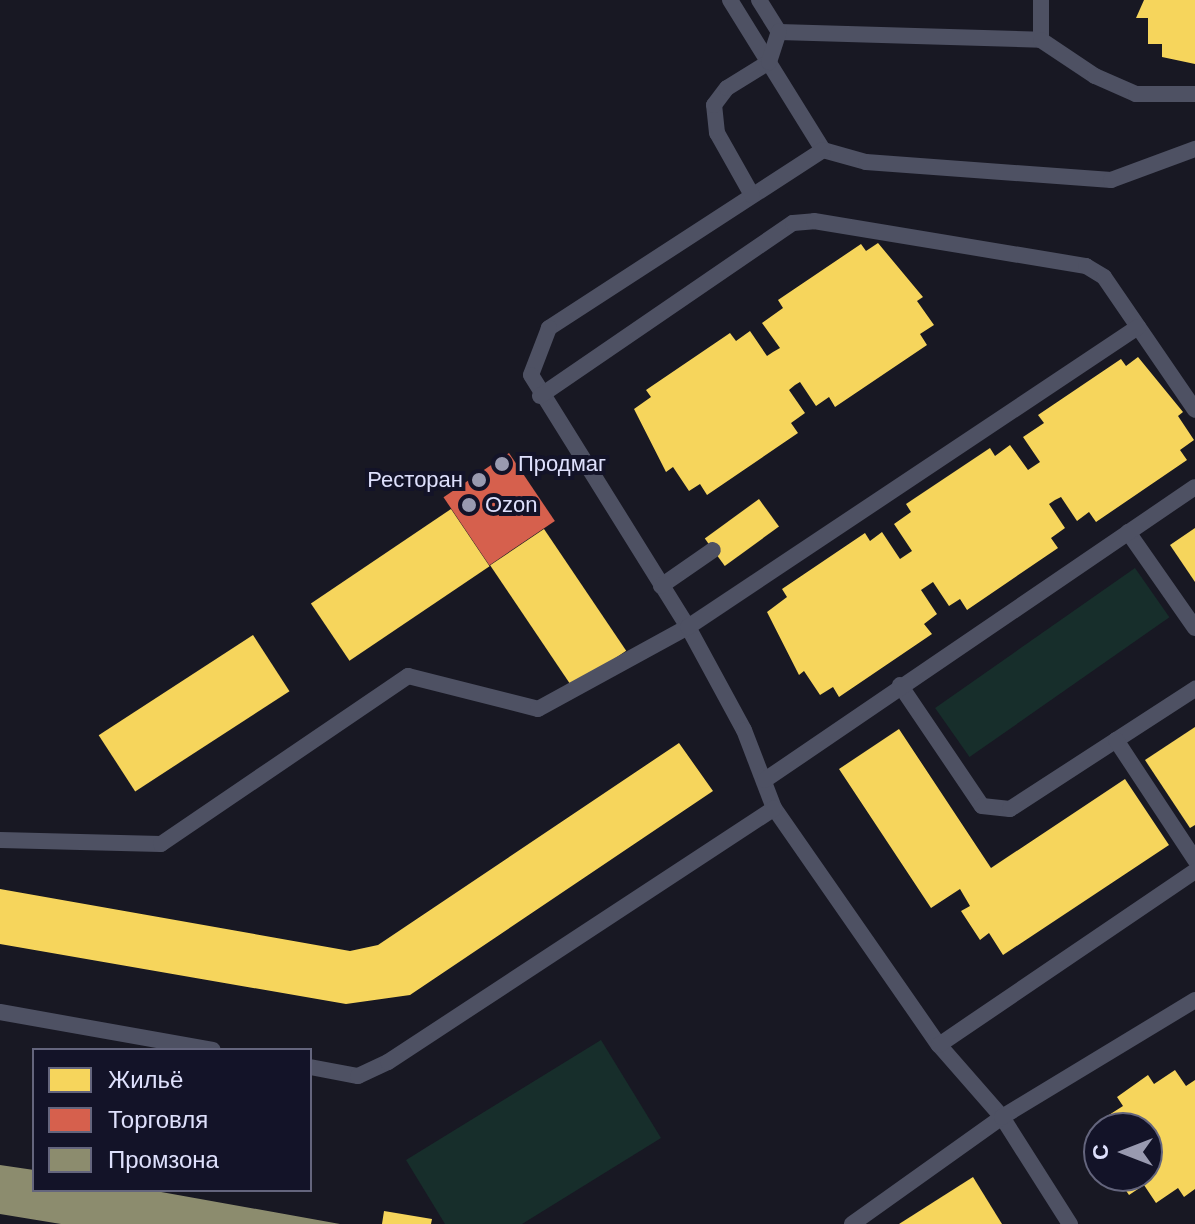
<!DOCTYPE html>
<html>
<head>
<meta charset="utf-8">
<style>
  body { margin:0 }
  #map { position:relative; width:1195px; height:1224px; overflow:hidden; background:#181823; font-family:Helvetica,sans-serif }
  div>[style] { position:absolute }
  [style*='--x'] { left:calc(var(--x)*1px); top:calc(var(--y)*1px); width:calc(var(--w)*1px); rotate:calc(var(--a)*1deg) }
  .green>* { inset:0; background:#172e2b; transform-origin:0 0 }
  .homes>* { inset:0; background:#f6d55c; transform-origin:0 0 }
  .shops>* { inset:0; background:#d6604d; transform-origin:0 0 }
  .industry>* { inset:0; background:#8c8c6e }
  .service>* { height:16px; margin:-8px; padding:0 8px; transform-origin:8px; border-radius:8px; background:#4e5163 }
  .dots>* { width:22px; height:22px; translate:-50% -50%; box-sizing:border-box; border:4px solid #131328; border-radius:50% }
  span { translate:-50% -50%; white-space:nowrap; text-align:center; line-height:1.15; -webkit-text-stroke:8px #131328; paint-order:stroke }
  .poi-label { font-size:22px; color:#dee0fc }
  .left { translate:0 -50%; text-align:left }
  .right { translate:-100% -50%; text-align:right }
  .legend { position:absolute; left:32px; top:1048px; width:280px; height:144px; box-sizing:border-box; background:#131328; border:2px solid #64657d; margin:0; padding:10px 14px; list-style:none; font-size:24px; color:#dee0fc }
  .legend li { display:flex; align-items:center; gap:16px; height:40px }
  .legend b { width:40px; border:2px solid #64657d }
  .north { position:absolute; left:1083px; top:1112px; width:80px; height:80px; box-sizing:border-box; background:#131328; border:2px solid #64657d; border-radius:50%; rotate:270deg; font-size:22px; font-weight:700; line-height:32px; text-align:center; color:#dee0fc }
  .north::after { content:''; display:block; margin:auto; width:28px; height:36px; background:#999ab0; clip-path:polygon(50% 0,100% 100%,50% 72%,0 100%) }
</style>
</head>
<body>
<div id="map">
  <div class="green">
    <div style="left:1135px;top:568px;width:60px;height:244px;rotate:55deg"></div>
    <div style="clip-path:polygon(601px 1040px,661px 1138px,522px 1224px,445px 1224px,406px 1160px)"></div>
  </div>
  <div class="homes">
    <div style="clip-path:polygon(1144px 0,1195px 0,1195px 64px,1162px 57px,1162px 44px,1148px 44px,1148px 18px,1136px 18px)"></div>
    <div style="clip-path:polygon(878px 243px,923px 297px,917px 301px,934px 325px,920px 334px,927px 345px,835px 407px,829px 397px,816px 406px,800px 382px,795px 385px,789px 390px,805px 413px,791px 423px,798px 433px,707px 495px,700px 484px,689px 491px,673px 467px,666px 472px,634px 409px,651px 397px,646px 390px,730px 333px,736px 341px,750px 331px,767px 356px,773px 352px,780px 348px,762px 323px,783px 308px,778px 300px,861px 244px,866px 251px)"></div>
    <div style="clip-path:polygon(1138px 357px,1183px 412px,1178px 416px,1194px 440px,1180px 450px,1187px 460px,1096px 522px,1089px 512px,1077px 521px,1061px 497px,1055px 500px,1049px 504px,1065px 528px,1051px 538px,1058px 548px,967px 610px,960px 599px,949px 606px,933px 582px,921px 590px,937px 614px,924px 624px,932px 634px,839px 697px,833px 687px,820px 695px,804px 671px,799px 675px,767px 612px,787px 597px,782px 589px,865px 533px,870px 541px,882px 532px,900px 559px,912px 551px,894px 524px,911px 512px,906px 504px,990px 448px,995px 456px,1010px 445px,1028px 470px,1040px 462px,1023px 437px,1044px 423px,1038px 415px,1121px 359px,1126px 366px)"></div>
    <div style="left:759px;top:499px;width:34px;height:67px;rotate:54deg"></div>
    <div style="left:451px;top:509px;width:69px;height:169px;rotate:56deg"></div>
    <div style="clip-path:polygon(1195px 528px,1195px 582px,1170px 545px)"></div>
    <div style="left:544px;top:529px;width:147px;height:65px;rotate:56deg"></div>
    <div style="left:253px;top:635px;width:67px;height:184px;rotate:57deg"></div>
    <div style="clip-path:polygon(1195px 727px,1195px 825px,1190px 828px,1145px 760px)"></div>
    <div style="clip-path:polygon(899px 729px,991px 868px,1125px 779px,1169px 845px,1003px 955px,989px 933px,980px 940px,961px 911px,970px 906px,960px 889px,931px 908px,839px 769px)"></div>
    <div style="clip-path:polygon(679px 743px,713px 791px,410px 995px,346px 1004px,0 944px,0 889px,350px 951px,378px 945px)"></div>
    <div style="clip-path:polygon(1175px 1070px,1186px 1086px,1195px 1080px,1195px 1189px,1184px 1197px,1178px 1188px,1156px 1203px,1144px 1185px,1129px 1195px,1116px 1176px,1147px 1176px,1147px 1128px,1106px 1128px,1101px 1120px,1123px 1106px,1117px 1097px,1148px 1075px,1154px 1084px)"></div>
    <div style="clip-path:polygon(973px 1177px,1002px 1224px,899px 1224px)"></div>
    <div style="clip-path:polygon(384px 1211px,432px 1219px,431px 1224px,382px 1224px)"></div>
  </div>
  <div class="shops">
    <div style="left:509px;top:453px;width:82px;height:79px;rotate:56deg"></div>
  </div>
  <div class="industry">
    <div style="clip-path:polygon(0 1165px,34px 1170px,34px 1190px,150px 1190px,340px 1224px,61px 1224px,0 1214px)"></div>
  </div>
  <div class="service">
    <div style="--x:730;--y:0;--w:176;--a:58.2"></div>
    <div style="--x:823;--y:150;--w:45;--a:15.6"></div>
    <div style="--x:866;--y:162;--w:246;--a:4.2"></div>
    <div style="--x:1111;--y:180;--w:90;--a:-20.3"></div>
    <div style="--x:759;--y:0;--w:38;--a:58"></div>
    <div style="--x:779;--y:32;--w:262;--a:1.7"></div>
    <div style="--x:1041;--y:0;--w:40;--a:90"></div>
    <div style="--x:1041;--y:40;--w:65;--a:33.7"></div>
    <div style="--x:1095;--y:76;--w:45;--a:23.7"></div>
    <div style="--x:1136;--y:94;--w:59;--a:0"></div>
    <div style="--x:823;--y:150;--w:327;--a:147"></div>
    <div style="--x:549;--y:328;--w:50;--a:111"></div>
    <div style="--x:531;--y:375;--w:297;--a:58.1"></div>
    <div style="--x:688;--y:627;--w:117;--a:61.5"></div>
    <div style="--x:744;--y:730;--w:84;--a:69"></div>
    <div style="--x:774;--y:808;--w:289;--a:55.2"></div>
    <div style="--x:939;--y:1045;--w:96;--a:48.8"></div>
    <div style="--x:1002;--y:1117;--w:127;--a:57.6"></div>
    <div style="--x:752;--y:195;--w:71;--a:-119.4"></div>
    <div style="--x:717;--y:133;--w:28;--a:-96"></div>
    <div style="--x:714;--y:105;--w:21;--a:-53"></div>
    <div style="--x:727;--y:88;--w:49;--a:-31.8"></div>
    <div style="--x:769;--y:62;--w:32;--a:-72"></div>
    <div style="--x:540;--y:396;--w:306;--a:-34.4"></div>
    <div style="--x:793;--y:223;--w:21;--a:-5"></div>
    <div style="--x:814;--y:221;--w:276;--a:9.4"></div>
    <div style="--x:1086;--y:266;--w:21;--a:31"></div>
    <div style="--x:1104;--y:277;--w:161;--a:55.6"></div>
    <div style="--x:1128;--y:532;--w:117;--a:55.1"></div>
    <div style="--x:661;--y:586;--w:63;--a:-34.7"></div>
    <div style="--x:900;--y:685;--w:146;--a:55.9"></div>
    <div style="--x:982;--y:806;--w:28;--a:6"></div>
    <div style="--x:1010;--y:809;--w:221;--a:-33"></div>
    <div style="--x:1116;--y:740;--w:144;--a:56.6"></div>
    <div style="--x:765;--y:780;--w:520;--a:-34.27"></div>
    <div style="--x:0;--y:840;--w:161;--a:1.4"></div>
    <div style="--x:161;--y:844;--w:299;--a:-34.2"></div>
    <div style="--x:408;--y:676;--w:134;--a:14.2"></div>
    <div style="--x:538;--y:709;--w:171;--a:-28.7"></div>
    <div style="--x:688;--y:627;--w:541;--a:-33.69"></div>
    <div style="--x:0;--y:1012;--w:216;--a:10.1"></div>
    <div style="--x:939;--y:1045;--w:310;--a:-34.2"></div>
    <div style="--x:310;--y:1067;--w:49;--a:10.6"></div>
    <div style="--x:358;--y:1076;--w:33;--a:-25"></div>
    <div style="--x:388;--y:1062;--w:462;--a:-33.3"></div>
    <div style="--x:852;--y:1224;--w:184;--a:-35.5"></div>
    <div style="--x:1002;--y:1117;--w:226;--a:-31.2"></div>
  </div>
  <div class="dots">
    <div style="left:502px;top:464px;background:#999ab0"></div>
    <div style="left:479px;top:480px;background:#999ab0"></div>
    <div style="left:469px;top:505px;background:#999ab0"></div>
  </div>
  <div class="poi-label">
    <span class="left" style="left:518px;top:464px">Продмаг</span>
    <span class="right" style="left:463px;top:480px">Ресторан</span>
    <span class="left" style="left:485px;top:505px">Ozon</span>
  </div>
  <ul class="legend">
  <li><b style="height:22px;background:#f6d55c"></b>Жильё</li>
  <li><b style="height:22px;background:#d6604d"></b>Торговля</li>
  <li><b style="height:22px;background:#8c8c6e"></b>Промзона</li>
  </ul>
  <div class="north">С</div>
</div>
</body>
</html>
